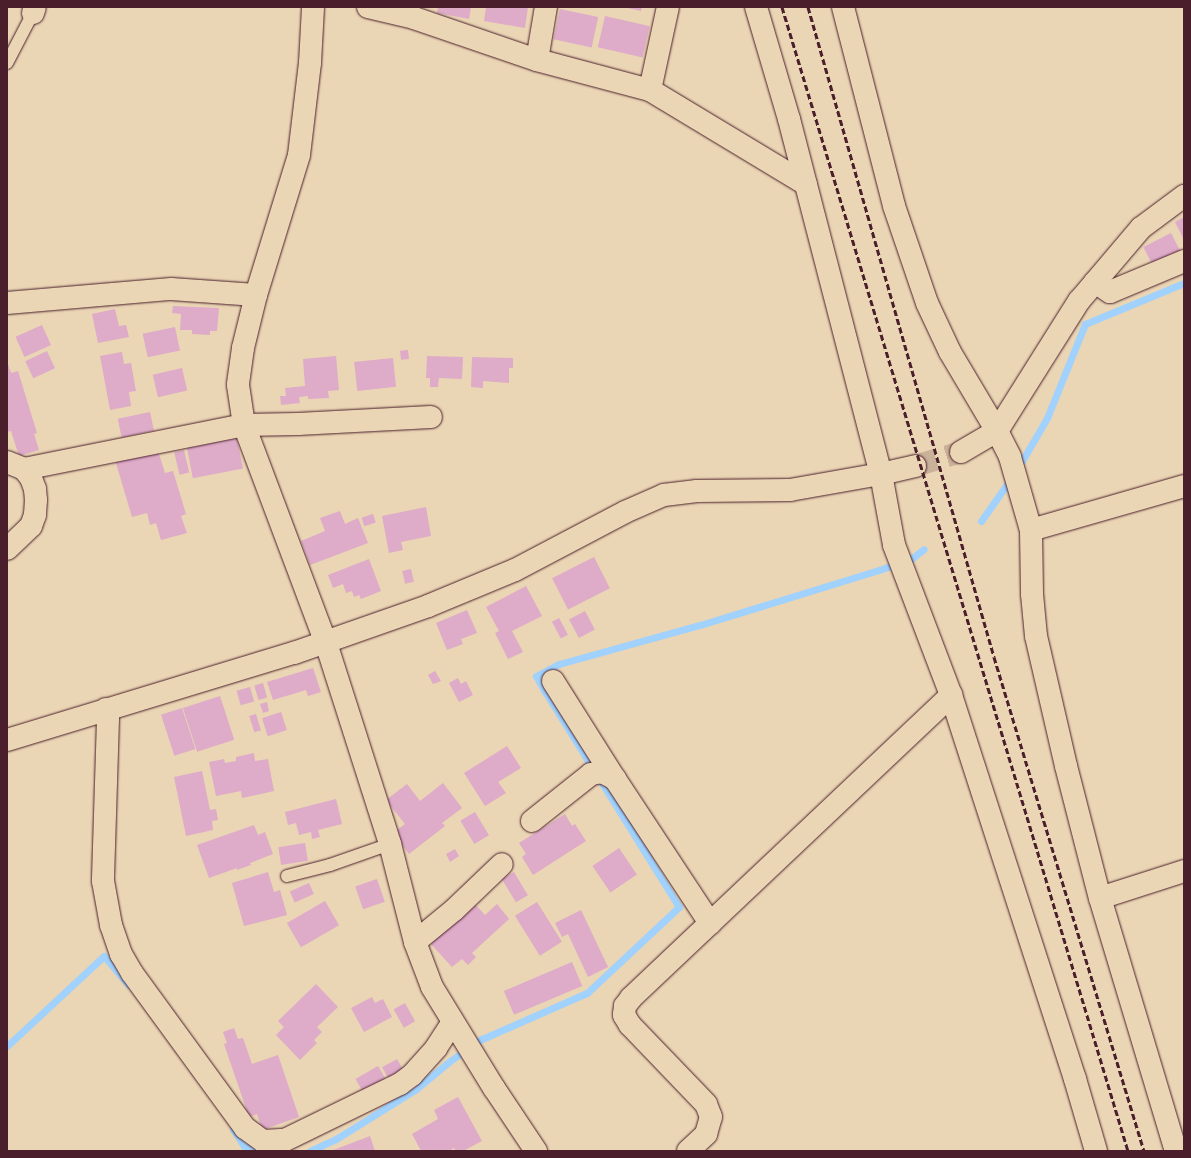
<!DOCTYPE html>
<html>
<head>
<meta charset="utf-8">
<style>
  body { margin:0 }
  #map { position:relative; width:1191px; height:1158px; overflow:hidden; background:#ead5b4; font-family:Itim,sans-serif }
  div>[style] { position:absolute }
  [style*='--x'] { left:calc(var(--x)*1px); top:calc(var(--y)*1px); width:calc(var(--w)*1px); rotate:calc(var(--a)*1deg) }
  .stream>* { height:7px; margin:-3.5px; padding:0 3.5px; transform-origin:3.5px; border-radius:3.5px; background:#a0d2fd }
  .building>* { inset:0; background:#deabc8; transform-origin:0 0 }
  .minor-tunnel>* { height:22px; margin-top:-11px; transform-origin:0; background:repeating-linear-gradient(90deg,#cab199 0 22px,transparent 0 33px) }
  .roads { filter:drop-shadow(0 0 1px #4a1f2b) drop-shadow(0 0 1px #4a1f2b) }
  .service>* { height:12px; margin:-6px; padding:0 6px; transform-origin:6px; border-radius:6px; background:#ead5b4 }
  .minor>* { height:22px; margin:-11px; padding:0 11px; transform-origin:11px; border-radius:11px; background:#ead5b4 }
  .tertiary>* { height:22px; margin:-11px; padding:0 11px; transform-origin:11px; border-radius:11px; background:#ead5b4 }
  .rail>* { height:3px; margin-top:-1.5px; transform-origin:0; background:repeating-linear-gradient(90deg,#4a1f2b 0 6px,transparent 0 9px) }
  span { translate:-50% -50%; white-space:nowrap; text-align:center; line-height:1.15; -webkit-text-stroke:4px #ead5b4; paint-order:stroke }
  .frame { position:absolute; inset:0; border:8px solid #4a1f2b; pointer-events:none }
</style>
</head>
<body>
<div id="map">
  <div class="stream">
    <div style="--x:1018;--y:468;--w:58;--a:-59.9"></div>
    <div style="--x:1047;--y:418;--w:101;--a:-68"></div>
    <div style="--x:1085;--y:324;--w:107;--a:-22.5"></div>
    <div style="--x:981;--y:521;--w:54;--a:-54.8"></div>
    <div style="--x:7;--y:1046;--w:132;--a:-42.9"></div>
    <div style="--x:104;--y:956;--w:38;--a:50"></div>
    <div style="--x:233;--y:1129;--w:20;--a:57"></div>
    <div style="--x:244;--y:1146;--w:15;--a:20"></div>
    <div style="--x:310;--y:1151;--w:29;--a:-25"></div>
    <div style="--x:336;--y:1139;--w:94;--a:-32"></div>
    <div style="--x:416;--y:1089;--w:44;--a:-39.5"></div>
    <div style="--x:450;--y:1061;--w:39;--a:-35"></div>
    <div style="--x:482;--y:1039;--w:115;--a:-23.7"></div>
    <div style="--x:587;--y:993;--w:126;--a:-43.1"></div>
    <div style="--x:679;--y:907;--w:253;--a:-121.9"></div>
    <div style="--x:545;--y:692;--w:18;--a:-119"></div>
    <div style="--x:536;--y:676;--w:26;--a:-28"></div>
    <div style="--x:559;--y:664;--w:146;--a:-15.5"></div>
    <div style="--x:700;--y:625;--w:187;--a:-17.1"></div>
    <div style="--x:879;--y:570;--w:34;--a:-19"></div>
    <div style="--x:911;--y:559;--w:16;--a:-38"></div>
  </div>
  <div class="building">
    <div style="clip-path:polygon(438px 7px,471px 7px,469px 19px,437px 13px)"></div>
    <div style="clip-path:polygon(486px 7px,528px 7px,525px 28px,484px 21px)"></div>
    <div style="clip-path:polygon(623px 7px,642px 7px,641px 11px)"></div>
    <div style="left:560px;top:9px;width:39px;height:31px;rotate:12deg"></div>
    <div style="left:605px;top:16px;width:46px;height:32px;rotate:13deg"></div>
    <div style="clip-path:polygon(1184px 217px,1184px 240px,1175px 222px)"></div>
    <div style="left:1171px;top:233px;width:25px;height:31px;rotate:63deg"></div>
    <div style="clip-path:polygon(173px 306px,219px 308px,217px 331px,210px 331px,210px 335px,192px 334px,192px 330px,180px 330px,181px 314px,172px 313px)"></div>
    <div style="clip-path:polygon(115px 309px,119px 326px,126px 325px,129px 337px,98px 343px,92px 314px)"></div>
    <div style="left:42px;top:325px;width:22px;height:29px;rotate:66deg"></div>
    <div style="left:175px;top:327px;width:24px;height:33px;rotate:78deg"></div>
    <div style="left:408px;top:350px;width:9px;height:8px;rotate:84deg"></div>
    <div style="left:47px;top:351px;width:19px;height:24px;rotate:65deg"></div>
    <div style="clip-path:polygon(122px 352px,124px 364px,131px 363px,136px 391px,129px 392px,131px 406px,110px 410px,100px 356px)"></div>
    <div style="clip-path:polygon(336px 356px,339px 390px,328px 391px,329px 398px,308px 399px,308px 396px,299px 397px,300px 403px,281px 405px,280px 396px,286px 396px,285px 388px,305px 386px,303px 359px)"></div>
    <div style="clip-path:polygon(427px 356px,463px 357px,462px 379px,439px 378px,438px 387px,430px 387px,430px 378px,426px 378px)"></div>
    <div style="clip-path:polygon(472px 357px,513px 358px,513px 368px,509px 368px,509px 383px,483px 381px,483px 388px,471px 387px)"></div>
    <div style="left:393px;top:358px;width:29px;height:39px;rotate:84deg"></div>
    <div style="clip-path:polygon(7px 361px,11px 373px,18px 371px,37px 433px,34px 434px,39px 450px,19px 456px,11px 431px,7px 432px)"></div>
    <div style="left:182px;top:368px;width:23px;height:30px;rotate:77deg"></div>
    <div style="left:150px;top:412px;width:19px;height:33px;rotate:78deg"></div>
    <div style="left:237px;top:438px;width:31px;height:51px;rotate:79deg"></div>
    <div style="left:184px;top:450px;width:23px;height:10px;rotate:77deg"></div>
    <div style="clip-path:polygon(158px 451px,165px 473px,173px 471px,186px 514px,181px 516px,187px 533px,161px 540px,156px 523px,150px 525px,147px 513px,132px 517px,115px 460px)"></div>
    <div style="clip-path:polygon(426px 507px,431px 536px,401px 542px,403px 550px,389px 553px,382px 516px)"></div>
    <div style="clip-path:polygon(340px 511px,345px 524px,358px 518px,368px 543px,310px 565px,301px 541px,325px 531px,320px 518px)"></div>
    <div style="left:373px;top:514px;width:9px;height:12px;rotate:72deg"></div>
    <div style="left:594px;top:557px;width:35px;height:47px;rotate:63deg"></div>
    <div style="clip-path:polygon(369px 559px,381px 591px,361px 599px,359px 595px,354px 597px,352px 591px,346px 593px,343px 584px,333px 588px,328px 575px)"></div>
    <div style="left:411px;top:569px;width:13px;height:9px;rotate:77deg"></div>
    <div style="clip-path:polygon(526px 586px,542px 616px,512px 631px,523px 652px,508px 659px,495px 633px,499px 631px,486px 607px)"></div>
    <div style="clip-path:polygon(467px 610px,477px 633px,461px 639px,463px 644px,447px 650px,436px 623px)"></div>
    <div style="left:585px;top:611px;width:21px;height:18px;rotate:62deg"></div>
    <div style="left:559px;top:618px;width:19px;height:8px;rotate:62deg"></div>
    <div style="clip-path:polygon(313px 668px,321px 692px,308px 696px,306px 690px,273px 700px,267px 682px)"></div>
    <div style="clip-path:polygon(435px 671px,441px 681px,433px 684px,428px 675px)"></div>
    <div style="clip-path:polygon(458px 678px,461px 684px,466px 681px,473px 695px,459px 702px,449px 683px)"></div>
    <div style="left:263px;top:683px;width:15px;height:9px;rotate:74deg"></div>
    <div style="left:250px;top:687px;width:15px;height:14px;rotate:74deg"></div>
    <div style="left:220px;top:696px;width:46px;height:39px;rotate:72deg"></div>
    <div style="clip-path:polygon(267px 702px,269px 711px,263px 713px,260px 704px)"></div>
    <div style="left:182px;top:708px;width:43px;height:22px;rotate:72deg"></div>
    <div style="left:281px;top:712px;width:19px;height:20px;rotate:72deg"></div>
    <div style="left:256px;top:714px;width:17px;height:7px;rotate:73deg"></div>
    <div style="clip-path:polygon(507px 746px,521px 768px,498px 782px,506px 793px,485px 806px,464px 773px)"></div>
    <div style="clip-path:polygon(254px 753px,255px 761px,268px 759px,274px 791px,242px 798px,241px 791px,216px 796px,209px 762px,224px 759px,225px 763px,236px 761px,236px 757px)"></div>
    <div style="clip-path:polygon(202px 771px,210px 810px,216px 809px,218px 820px,212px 821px,213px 830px,186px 836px,174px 777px)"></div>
    <div style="clip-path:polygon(443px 783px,462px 808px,442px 823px,445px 826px,409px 854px,393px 833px,405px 824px,386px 800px,407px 784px,420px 801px)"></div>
    <div style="clip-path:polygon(336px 799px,342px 824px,318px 830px,320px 837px,312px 839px,311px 832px,299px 835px,296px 823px,288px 825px,285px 812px)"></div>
    <div style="left:475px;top:812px;width:27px;height:17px;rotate:59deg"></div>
    <div style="clip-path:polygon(565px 814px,572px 826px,575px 824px,586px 841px,533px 875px,522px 857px,526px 854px,519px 843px)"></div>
    <div style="clip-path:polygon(254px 825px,258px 835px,265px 832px,273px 854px,250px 863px,251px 865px,237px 870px,237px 868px,209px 878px,197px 845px)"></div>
    <div style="left:305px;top:843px;width:18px;height:27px;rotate:81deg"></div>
    <div style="left:619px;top:848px;width:32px;height:32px;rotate:56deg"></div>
    <div style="clip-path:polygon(455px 849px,459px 856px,450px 862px,446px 854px)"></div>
    <div style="clip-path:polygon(268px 872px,274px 892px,280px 890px,287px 915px,244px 926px,232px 883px)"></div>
    <div style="left:514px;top:872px;width:27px;height:14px;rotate:59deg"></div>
    <div style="left:377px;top:879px;width:24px;height:23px;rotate:71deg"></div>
    <div style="left:309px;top:883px;width:12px;height:21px;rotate:66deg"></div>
    <div style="left:325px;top:901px;width:28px;height:44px;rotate:60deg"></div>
    <div style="left:537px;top:902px;width:47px;height:26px;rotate:58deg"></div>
    <div style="clip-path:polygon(474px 903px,485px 915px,497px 904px,509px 919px,472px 953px,476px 957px,468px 965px,462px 959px,452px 967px,430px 943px)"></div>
    <div style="clip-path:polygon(581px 910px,608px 967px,588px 977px,568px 934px,562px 937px,555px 923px)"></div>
    <div style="left:572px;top:962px;width:26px;height:74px;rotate:67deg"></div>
    <div style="clip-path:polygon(316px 984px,338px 1007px,317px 1027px,322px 1032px,314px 1040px,317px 1043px,300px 1060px,276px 1035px,284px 1027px,278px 1021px)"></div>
    <div style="clip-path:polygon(372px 997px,375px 1003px,383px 999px,392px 1017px,364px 1032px,351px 1008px)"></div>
    <div style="left:405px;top:1003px;width:21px;height:13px;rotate:61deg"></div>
    <div style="clip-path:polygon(234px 1028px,238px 1039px,243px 1038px,252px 1064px,278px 1055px,299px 1117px,262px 1130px,257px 1114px,249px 1117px,224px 1044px,227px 1043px,223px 1032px)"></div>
    <div style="left:397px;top:1059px;width:13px;height:17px;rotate:61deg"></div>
    <div style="left:378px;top:1066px;width:16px;height:26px;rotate:60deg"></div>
    <div style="clip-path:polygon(458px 1097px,482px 1141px,463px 1151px,456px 1151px,454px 1148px,449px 1151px,421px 1151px,412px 1134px,438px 1119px,434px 1110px)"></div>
    <div style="clip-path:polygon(370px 1136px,375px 1151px,331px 1151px)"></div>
  </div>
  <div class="minor-tunnel">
    <div style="--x:915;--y:466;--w:48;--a:-16.9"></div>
  </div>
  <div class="roads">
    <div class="service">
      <div style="--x:7;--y:63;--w:56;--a:-62.5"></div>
      <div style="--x:287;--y:876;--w:44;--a:-14.3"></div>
      <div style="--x:330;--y:865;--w:64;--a:-19.3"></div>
    </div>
    <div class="minor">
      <div style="--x:368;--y:7;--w:47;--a:13.4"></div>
      <div style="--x:414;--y:18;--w:130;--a:18.9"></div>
      <div style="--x:537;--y:60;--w:117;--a:14.9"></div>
      <div style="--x:650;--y:90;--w:182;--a:31.1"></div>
      <div style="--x:756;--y:7;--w:117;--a:73.6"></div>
      <div style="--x:789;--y:119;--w:367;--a:75.5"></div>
      <div style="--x:881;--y:474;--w:72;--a:79.6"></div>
      <div style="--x:894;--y:545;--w:160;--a:69.2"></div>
      <div style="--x:951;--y:695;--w:404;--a:72.1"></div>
      <div style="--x:1075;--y:1079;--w:75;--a:73.7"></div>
      <div style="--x:843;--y:7;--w:205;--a:75.6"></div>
      <div style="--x:894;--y:206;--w:102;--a:71.2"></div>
      <div style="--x:927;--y:303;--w:54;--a:64.9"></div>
      <div style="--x:950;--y:352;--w:92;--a:59.3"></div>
      <div style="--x:997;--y:431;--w:29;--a:63"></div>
      <div style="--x:1010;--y:457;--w:76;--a:74"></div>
      <div style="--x:1031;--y:530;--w:64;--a:89.1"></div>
      <div style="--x:1032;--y:594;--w:42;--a:84.6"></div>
      <div style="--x:1036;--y:636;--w:133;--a:77"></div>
      <div style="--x:1066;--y:766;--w:136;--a:75.6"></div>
      <div style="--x:1100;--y:898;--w:264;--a:73.3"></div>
      <div style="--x:33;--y:13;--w:6;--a:-72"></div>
      <div style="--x:537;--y:60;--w:54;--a:-80.4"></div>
      <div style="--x:650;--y:90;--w:85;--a:-77.8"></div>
      <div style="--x:1095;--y:282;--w:18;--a:34"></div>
      <div style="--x:1110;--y:292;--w:80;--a:-22.7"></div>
      <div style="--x:256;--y:295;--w:55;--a:103.8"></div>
      <div style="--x:243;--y:348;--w:37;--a:98"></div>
      <div style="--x:238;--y:385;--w:40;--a:81.5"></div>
      <div style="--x:244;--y:425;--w:233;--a:69.4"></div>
      <div style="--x:326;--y:643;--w:211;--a:72.3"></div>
      <div style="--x:390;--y:844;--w:101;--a:75.7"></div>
      <div style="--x:415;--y:942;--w:48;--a:69.3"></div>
      <div style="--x:432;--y:987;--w:119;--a:58.5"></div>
      <div style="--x:494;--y:1088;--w:76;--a:56.3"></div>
      <div style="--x:961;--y:452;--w:42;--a:-30.3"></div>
      <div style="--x:997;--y:431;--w:154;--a:-57.8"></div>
      <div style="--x:1079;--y:301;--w:96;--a:-49.7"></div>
      <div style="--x:1141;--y:228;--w:54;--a:-36.7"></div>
      <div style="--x:7;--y:462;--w:18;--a:22"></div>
      <div style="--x:24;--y:469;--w:11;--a:52"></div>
      <div style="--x:31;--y:478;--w:12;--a:70"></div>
      <div style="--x:35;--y:489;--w:11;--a:85"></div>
      <div style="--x:36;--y:500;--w:15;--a:94"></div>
      <div style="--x:35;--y:515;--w:12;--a:110"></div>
      <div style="--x:31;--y:526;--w:33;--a:136"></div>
      <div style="--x:24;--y:469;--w:224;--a:-11.3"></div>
      <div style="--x:244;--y:425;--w:54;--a:-1.1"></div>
      <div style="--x:298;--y:424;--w:133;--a:-3"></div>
      <div style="--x:1031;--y:530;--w:159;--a:-16"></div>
      <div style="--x:553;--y:681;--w:116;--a:57.7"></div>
      <div style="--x:106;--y:709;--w:10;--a:79"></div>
      <div style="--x:108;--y:719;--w:162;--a:91.8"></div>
      <div style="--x:103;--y:881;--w:45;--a:79.7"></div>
      <div style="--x:111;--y:925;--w:31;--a:71"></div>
      <div style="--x:121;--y:954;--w:22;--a:60"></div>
      <div style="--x:132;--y:973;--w:192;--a:53.9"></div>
      <div style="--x:245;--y:1128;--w:22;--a:36"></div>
      <div style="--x:263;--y:1141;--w:22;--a:-3"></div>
      <div style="--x:285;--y:1140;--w:128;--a:-26"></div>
      <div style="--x:400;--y:1084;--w:15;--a:-37"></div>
      <div style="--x:412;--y:1075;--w:36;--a:-48"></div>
      <div style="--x:436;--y:1048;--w:31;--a:-57"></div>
      <div style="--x:7;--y:740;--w:300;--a:-16.9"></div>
      <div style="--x:294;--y:653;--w:142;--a:-19.3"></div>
      <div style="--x:428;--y:606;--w:94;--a:-22.5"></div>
      <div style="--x:515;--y:570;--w:124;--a:-27.8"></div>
      <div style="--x:625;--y:512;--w:43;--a:-23.6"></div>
      <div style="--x:664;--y:495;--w:33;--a:-7"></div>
      <div style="--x:697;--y:491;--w:93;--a:-0.6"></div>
      <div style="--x:790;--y:490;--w:92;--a:-10"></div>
      <div style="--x:881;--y:474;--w:35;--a:-13"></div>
      <div style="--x:532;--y:821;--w:75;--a:-38.5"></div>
      <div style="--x:591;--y:774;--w:11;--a:-10"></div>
      <div style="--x:602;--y:772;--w:15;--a:28"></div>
      <div style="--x:615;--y:779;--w:173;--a:56.6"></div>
      <div style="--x:1100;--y:898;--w:88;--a:-17.8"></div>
      <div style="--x:415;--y:942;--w:50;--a:-39.4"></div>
      <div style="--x:454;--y:910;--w:66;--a:-43.8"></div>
      <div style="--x:688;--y:1151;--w:25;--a:-43"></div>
      <div style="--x:706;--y:1134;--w:18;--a:-74"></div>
      <div style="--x:711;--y:1117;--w:14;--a:-111"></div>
      <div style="--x:706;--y:1104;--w:110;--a:-133.9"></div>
      <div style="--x:630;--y:1025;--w:12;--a:-121"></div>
      <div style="--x:624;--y:1015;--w:9;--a:-84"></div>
      <div style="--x:625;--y:1006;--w:10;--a:-53"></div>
      <div style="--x:631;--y:998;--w:441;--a:-43.4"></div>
    </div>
    <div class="tertiary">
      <div style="--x:7;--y:303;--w:165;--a:-4.9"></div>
      <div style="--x:171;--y:289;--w:85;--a:4"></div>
      <div style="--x:256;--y:295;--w:146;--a:-72.9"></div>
      <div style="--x:299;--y:155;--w:93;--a:-83.2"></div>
      <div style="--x:310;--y:63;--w:56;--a:-86.9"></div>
    </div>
  </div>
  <div class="rail">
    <div style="--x:782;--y:7;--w:1195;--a:73.17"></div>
    <div style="--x:808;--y:7;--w:676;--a:74.03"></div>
    <div style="--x:994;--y:657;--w:516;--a:73.11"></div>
  </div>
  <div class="frame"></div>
</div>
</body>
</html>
